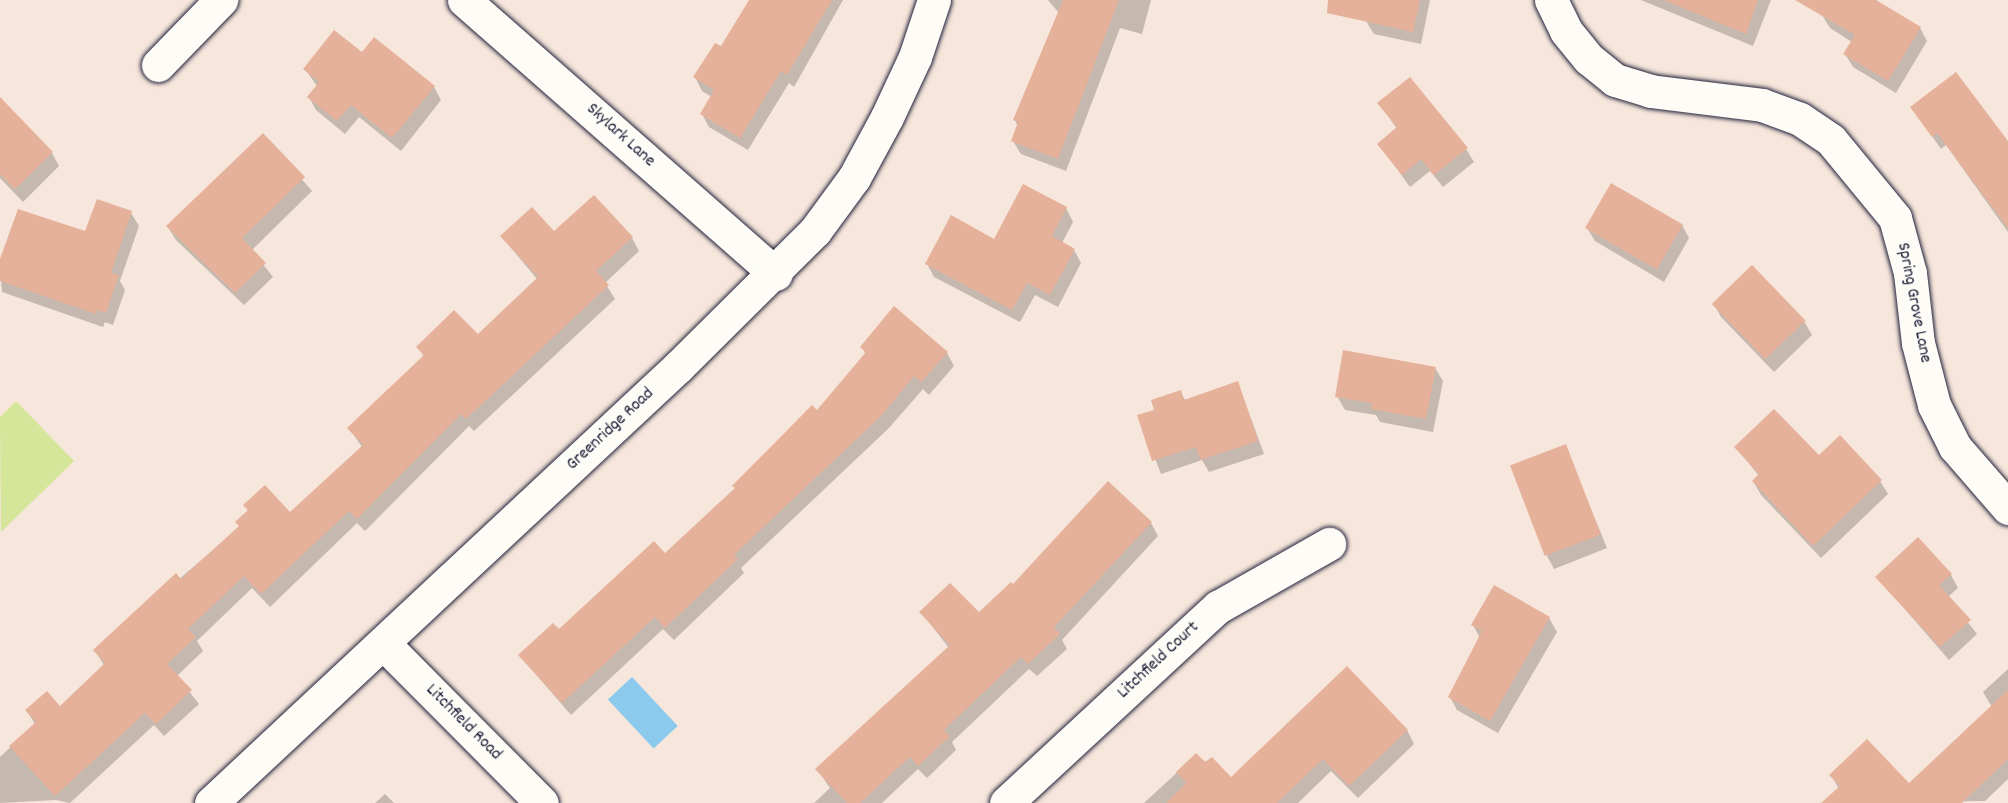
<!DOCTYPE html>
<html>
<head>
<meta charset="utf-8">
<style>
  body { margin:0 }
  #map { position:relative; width:2008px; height:803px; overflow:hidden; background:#f6e6db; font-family:Dekko,sans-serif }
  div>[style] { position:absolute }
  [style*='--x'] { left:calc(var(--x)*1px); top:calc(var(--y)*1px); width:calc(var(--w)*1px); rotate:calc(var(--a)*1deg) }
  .green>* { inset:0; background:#d5e69a }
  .water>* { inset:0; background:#8ccaed; transform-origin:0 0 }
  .shadow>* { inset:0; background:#0003 }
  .building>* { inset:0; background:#e6b19b; transform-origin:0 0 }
  .roads { filter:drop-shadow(0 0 2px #22223b) drop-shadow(0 0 2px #22223b) }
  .street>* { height:33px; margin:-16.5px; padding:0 16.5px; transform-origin:16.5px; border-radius:16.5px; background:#fdfcf7 }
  span { translate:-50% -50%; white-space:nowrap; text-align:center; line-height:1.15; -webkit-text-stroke:5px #fdfcf7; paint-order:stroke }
  .street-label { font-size:18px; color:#22223b }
</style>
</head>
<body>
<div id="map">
  <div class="green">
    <div style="clip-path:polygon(16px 401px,74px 461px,1px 532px,0 417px)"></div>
  </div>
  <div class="water">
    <div style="left:632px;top:677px;width:67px;height:33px;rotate:47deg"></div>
  </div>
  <div class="shadow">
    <div style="clip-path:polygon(778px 0,843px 0,794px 87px,789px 83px,748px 150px,709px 127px,702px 114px,712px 97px,702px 91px,695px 77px,721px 48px)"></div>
    <div style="clip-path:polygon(1048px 0,1151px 0,1142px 34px,1120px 28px,1066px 171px,1021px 154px,1013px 141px,1018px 127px,1015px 120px,1059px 13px)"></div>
    <div style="clip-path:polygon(1371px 0,1430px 0,1421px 44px,1374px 34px,1366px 21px)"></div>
    <div style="clip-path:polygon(1641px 0,1771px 0,1753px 46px)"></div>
    <div style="clip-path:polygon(1831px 0,1873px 0,1920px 28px,1927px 41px,1896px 93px,1853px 67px,1845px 54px,1852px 42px,1830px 28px,1822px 15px)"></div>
    <div style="clip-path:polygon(362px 54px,434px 87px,441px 100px,401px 151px,359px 117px,345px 134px,316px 110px,309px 97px,317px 86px,305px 69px)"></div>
    <div style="clip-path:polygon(0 99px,52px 153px,59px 166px,23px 202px,0 178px)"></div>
    <div style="clip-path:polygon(1379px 103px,1466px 149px,1474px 162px,1443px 187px,1430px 171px,1410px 187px,1379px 144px,1397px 129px)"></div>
    <div style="clip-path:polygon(1912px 107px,2008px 144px,2008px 232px,1946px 145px,1941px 149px)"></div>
    <div style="clip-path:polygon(263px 135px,312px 191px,252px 250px,273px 277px,244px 305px,176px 240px,168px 227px)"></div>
    <div style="clip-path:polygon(98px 201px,131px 213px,139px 226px,120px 281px,125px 290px,113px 325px,105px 322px,103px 327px,2px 292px,0 263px,86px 232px)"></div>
    <div style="clip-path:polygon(1066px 208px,1073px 222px,1062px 243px,1074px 250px,1081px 263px,1058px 307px,1035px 295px,1020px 322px,934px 277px,927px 264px,995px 241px)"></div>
    <div style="clip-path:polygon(1682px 225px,1689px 238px,1664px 282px,1595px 241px,1587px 228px)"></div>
    <div style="clip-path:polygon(554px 233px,632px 238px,639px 251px,605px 283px,615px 299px,474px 431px,469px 426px,365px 531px,357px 523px,270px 607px,252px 588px,197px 641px,203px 651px,177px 676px,199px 704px,164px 736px,154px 725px,70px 803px,56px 800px,0 803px,0 757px,35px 724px,27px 711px,60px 708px,104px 665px,95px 651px,240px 527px,248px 511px,245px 506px,290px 514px,362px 447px,349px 428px,424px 357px,418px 347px,478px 337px,537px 279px,502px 237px)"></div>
    <div style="clip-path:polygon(1714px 304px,1804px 321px,1812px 335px,1774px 372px,1721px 317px)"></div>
    <div style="clip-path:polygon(862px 347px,947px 353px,954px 366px,929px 395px,923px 389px,889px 428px,741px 568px,744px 573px,674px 640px,663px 629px,571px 715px,520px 656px,665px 555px,817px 412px,866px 355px)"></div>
    <div style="clip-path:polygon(1435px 368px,1443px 381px,1433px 432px,1380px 422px,1376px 415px,1345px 410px,1337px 396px)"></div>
    <div style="clip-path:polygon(1238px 383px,1264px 454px,1209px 472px,1202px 460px,1161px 474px,1139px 416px,1156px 411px,1180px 392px,1186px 401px)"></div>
    <div style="clip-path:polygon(1565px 446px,1607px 548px,1554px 569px,1547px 556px)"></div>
    <div style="clip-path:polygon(1736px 447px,1819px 457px,1880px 481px,1888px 494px,1821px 558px,1761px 495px,1753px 481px,1759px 476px)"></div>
    <div style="clip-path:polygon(1151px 523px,1158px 536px,1062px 640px,1067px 649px,1037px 676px,1029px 669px,952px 742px,956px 750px,927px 778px,918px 769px,882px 803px,814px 803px,830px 788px,817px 769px,949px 648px,921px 612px,979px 615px,1013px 586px)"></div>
    <div style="clip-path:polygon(1951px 575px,1958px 588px,1948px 597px,1977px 634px,1949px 660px,1877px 577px)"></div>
    <div style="clip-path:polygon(1549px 618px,1557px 632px,1498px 733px,1457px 710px,1450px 697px,1480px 638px,1473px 625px)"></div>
    <div style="clip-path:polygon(2008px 669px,2008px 779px,1985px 801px,1824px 803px,1839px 789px,1831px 775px,1909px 786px,1992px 707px,1983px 692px)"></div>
    <div style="clip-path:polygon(1407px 730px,1414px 744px,1358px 798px,1331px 771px,1298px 803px,1144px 803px,1196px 755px,1231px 779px)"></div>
    <div style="clip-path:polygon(385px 794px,394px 803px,375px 803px)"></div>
  </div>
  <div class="building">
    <div style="clip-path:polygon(749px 0,832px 0,787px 75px,781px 71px,740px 138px,700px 114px,714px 90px,693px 77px,715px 43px,721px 46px)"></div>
    <div style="clip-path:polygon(1063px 0,1119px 0,1058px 159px,1011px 141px,1018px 122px,1013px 120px)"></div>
    <div style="clip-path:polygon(1328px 0,1420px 0,1413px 32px,1327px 13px)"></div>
    <div style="clip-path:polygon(1664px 0,1758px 0,1746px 34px)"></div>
    <div style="clip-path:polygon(1795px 0,1876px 0,1921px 27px,1888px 81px,1843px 54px,1855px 35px)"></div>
    <div style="clip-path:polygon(334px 30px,362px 52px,374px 37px,435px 86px,392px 138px,351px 105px,337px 121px,307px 97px,319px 82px,303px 69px)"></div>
    <div style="clip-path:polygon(1956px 72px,2008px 141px,2008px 228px,1937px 133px,1932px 137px,1910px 107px)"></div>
    <div style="clip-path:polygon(1410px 77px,1468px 148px,1434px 175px,1421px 159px,1402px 175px,1377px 144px,1397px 127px,1377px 103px)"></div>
    <div style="clip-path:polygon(0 97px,53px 152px,15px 189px,0 174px)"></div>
    <div style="clip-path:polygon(263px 133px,305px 177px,242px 238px,266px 263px,235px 293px,166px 226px)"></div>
    <div style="left:1611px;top:183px;width:83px;height:52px;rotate:30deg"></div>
    <div style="clip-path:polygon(1023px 184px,1067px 207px,1052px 236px,1075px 249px,1050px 295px,1027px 283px,1012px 310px,925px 264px,951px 215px,994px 239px)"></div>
    <div style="clip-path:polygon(594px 195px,633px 237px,596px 271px,609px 285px,466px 419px,461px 414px,357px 519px,349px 511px,261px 594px,244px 576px,188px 629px,196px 637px,167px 664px,192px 690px,156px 724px,145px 713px,55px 796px,9px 746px,36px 722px,25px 710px,47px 691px,60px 706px,105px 663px,93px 650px,176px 573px,181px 579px,239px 526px,235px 522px,248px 510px,243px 505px,265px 485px,290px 512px,363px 445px,347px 428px,424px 355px,416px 347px,454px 310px,478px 334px,538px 277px,500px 236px,532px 207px,554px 231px)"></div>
    <div style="clip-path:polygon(97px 199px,132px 211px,111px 273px,119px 275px,106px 313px,97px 310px,96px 314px,0 281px,0 259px,18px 209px,85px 231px)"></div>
    <div style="left:1752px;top:265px;width:77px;height:56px;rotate:46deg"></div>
    <div style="clip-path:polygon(894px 306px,948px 352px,921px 382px,914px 376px,882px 415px,734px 555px,738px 559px,665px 628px,655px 617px,562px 703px,518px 655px,553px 623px,559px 629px,654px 541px,665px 553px,735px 488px,732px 486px,812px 405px,817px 410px,866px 352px,860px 347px)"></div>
    <div style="clip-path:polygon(1343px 350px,1436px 367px,1426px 419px,1371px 409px,1372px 403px,1335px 397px)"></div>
    <div style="clip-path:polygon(1238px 381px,1258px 441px,1200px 460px,1196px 447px,1152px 461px,1137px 415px,1154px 410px,1151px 400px,1181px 390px,1184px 400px)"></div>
    <div style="clip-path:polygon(1774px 409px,1819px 455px,1840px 435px,1882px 480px,1813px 546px,1752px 481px,1759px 474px,1734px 447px)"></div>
    <div style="left:1566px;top:444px;width:97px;height:60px;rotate:69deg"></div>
    <div style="clip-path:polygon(1108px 481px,1152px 522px,1054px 627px,1060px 634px,1028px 664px,1021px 657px,944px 730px,950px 736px,918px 766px,910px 757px,860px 803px,847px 803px,815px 769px,950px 645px,919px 612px,950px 583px,979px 612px,1011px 582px,1013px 584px)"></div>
    <div style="clip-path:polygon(1918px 537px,1952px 574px,1939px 585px,1971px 620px,1940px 647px,1875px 577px)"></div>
    <div style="clip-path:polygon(1494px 585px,1550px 617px,1490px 721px,1448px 697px,1482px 631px,1471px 625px)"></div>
    <div style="clip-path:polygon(1347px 666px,1408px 730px,1349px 786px,1323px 759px,1277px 803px,1166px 803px,1187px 783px,1176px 772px,1196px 753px,1205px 762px,1212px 757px,1231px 777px)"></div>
    <div style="clip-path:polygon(2008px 690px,2008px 759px,1962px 803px,1821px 803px,1840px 786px,1829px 775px,1867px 739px,1909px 783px)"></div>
  </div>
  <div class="roads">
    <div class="street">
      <div style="--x:464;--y:0;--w:415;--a:41.3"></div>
      <div style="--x:1551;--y:0;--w:34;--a:64"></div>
      <div style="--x:1566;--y:31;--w:36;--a:51"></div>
      <div style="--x:1589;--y:59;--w:33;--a:39"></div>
      <div style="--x:1615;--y:80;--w:37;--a:17"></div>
      <div style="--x:1650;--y:91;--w:113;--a:7.1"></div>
      <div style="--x:1762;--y:105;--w:40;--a:20.2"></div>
      <div style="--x:1800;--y:119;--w:37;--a:34"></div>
      <div style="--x:1831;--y:140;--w:101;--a:50.6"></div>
      <div style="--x:1895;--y:218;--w:57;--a:74.7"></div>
      <div style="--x:1910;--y:273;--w:70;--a:83.5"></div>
      <div style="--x:1918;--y:343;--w:64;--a:75.5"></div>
      <div style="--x:1934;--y:405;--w:47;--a:63.4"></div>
      <div style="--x:1955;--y:447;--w:81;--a:49"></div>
      <div style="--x:158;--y:65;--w:91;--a:-45.9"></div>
      <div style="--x:384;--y:644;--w:224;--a:45.2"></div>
      <div style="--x:211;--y:803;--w:640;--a:-43.04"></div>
      <div style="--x:679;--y:366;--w:192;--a:-44.8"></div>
      <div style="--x:815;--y:231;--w:66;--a:-53.7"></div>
      <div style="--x:854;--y:178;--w:69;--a:-61.6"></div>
      <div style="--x:887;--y:117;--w:66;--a:-65"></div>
      <div style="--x:915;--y:57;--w:60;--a:-71.6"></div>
      <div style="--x:1006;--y:803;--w:289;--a:-42.8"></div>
      <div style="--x:1218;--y:607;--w:128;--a:-29.6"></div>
    </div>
  </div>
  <div class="street-label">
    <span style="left:620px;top:136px;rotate:42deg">Skylark Lane</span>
    <span style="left:1913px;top:303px;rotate:79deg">Spring Grove Lane</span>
    <span style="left:611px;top:430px;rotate:-43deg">Greenridge Road</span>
    <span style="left:1159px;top:661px;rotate:-43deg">Litchfield Court</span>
    <span style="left:463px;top:723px;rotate:45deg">Litchfield Road</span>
  </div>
</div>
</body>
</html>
